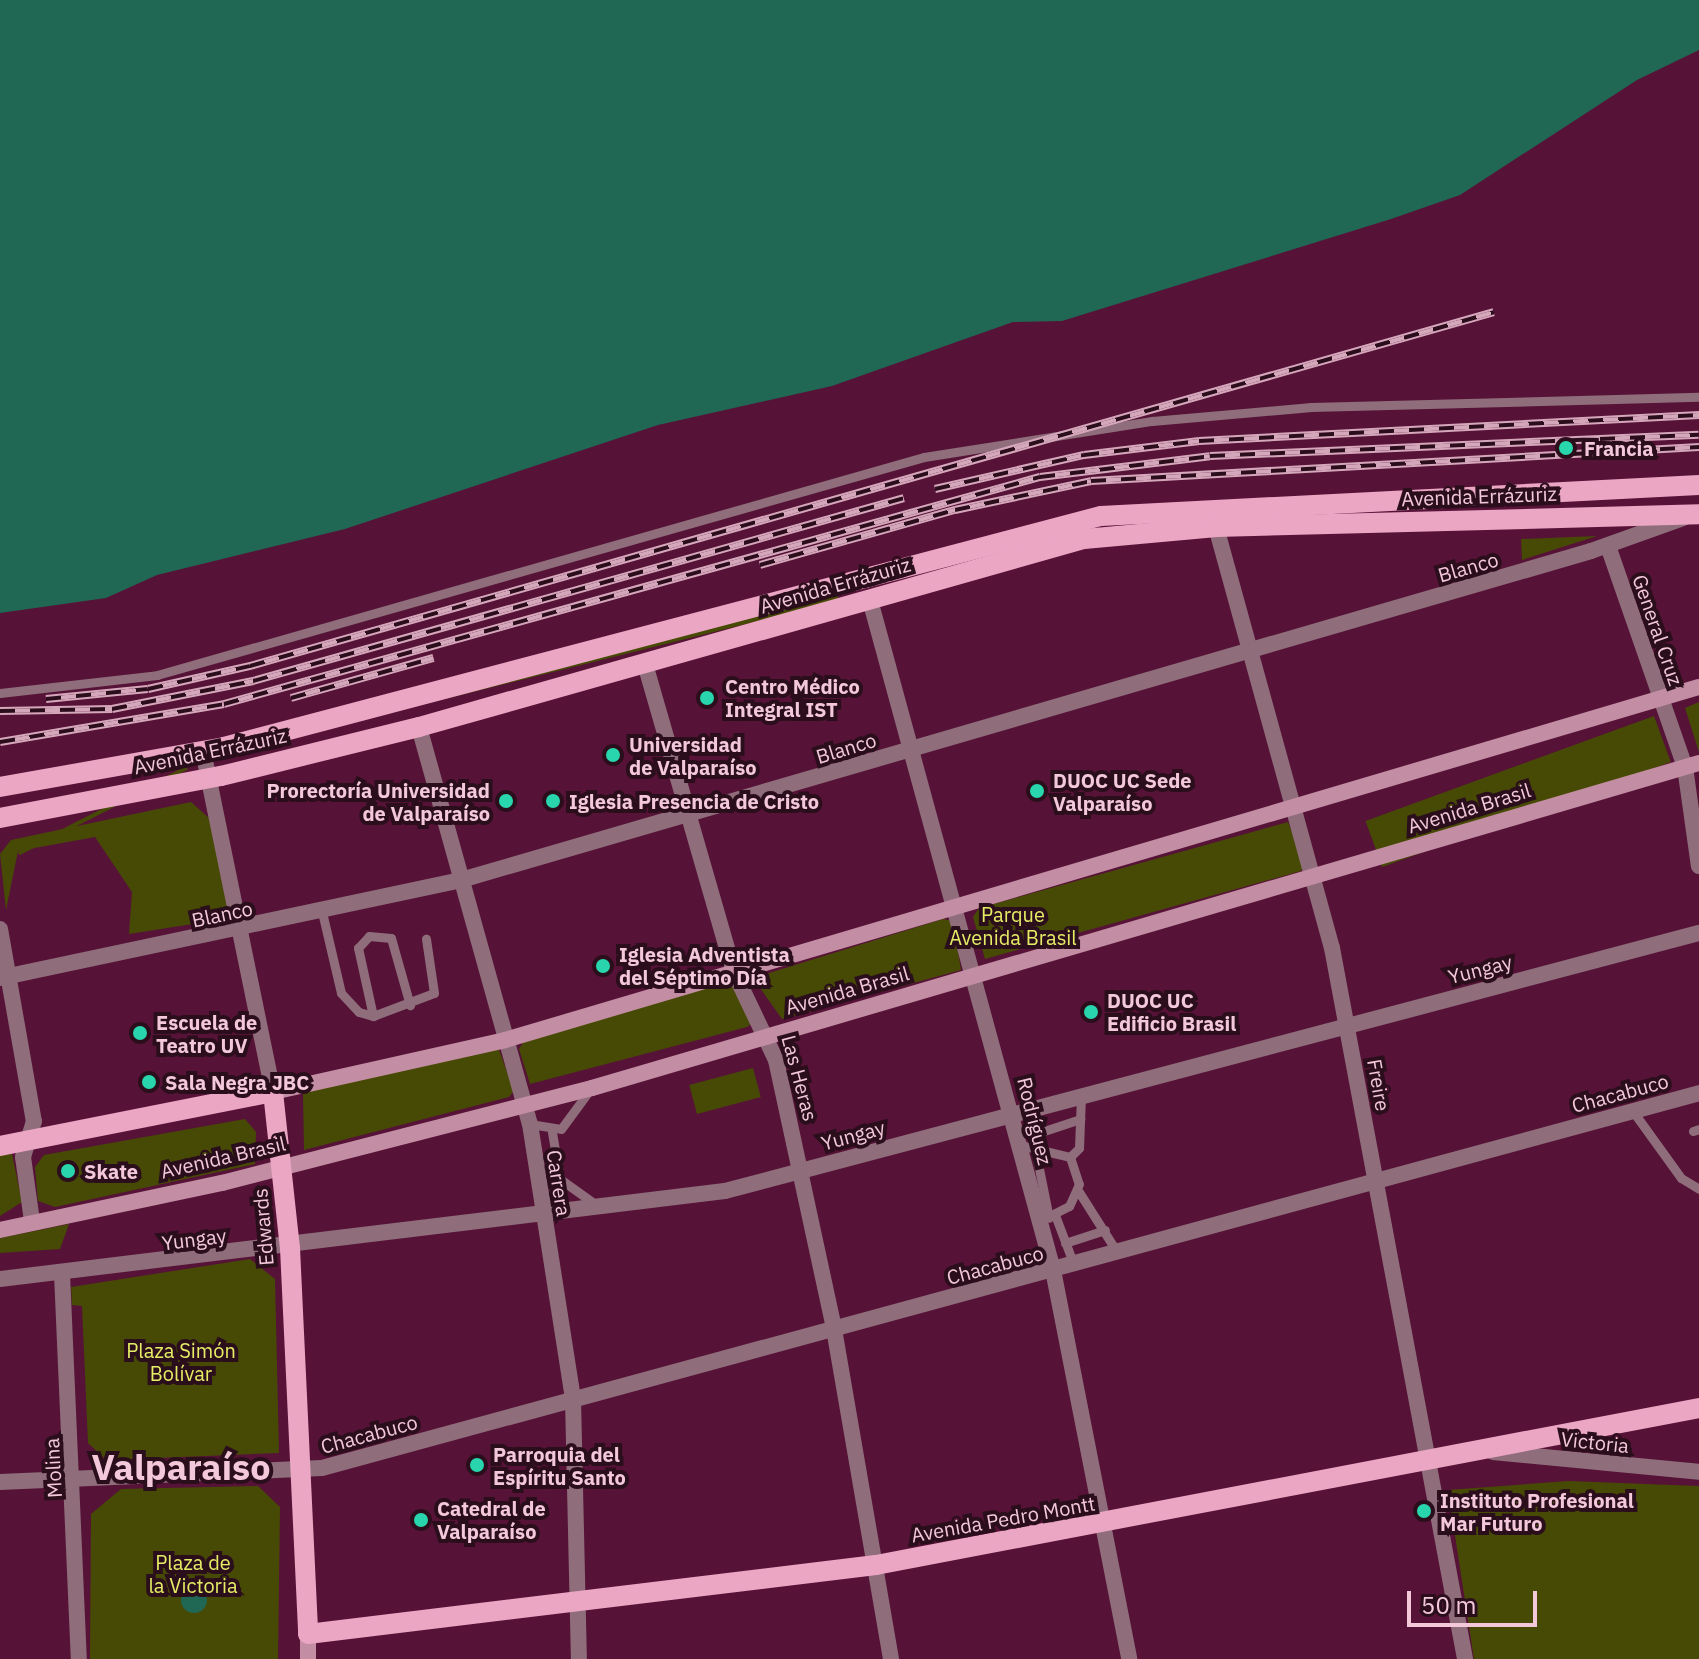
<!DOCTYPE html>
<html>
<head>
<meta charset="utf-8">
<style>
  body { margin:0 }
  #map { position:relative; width:1699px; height:1659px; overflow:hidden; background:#561337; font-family:"IBM Plex Sans",sans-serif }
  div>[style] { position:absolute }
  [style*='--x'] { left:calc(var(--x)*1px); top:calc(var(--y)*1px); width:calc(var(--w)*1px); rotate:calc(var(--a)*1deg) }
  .green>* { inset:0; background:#474a05; transform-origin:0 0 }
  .water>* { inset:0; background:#206754 }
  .round { border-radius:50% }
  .service>* { height:9px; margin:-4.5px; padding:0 4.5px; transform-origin:4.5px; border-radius:4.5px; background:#8f6d7b }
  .minor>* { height:16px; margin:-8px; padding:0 8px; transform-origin:8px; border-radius:8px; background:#8f6d7b }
  .tertiary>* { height:16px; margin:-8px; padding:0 8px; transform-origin:8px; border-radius:8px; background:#8f6d7b }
  .secondary>* { height:16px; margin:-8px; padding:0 8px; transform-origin:8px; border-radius:8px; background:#c38da4 }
  .primary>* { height:20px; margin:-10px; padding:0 10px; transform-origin:10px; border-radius:10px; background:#eba6c4 }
  .rail>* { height:8px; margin-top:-4px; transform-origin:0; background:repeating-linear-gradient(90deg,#2b0e1c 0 15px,#d5a7bb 0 30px); box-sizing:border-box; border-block:2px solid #d5a7bb }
  .dots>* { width:22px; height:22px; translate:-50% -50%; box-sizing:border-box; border:4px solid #2b0e1c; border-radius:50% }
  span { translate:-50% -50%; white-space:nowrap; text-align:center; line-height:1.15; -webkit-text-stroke:8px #2b0e1c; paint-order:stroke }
  .poi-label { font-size:20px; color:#f3c9da; font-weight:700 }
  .left { translate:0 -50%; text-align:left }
  .right { translate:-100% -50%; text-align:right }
  .street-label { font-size:20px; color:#f3c9da }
  .park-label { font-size:20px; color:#e5ec65 }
  .town-label { font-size:36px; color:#f3c9da; font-weight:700 }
  .scale { position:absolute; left:1407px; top:1591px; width:130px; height:36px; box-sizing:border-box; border:4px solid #f3c9da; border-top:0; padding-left:10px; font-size:24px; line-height:28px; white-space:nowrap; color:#f3c9da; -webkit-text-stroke:6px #2b0e1c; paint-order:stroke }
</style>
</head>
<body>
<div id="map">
  <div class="green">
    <div style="clip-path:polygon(1597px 536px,1522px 560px,1521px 539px)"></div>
    <div style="left:837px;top:593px;width:8px;height:628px;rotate:76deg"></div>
    <div style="clip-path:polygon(1699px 702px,1699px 752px,1685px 708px)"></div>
    <div style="left:1654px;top:716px;width:49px;height:307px;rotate:70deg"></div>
    <div style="left:186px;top:766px;width:4px;height:189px;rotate:63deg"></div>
    <div style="clip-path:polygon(191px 802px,209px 818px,231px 918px,129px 934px,132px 892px,95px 837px,18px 851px,6px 910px,0 854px,11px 840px)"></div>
    <div style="clip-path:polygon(1288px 822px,1305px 863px,1301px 871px,985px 959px,973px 917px,979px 908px)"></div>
    <div style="clip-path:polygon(943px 919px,953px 921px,961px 970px,782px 1019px,753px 978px)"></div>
    <div style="clip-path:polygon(725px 981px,733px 984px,752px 1023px,747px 1027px,530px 1084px,519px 1049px,526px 1038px)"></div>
    <div style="clip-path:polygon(491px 1047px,499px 1050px,514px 1091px,509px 1097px,304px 1150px,303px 1093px)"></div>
    <div style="left:753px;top:1068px;width:30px;height:66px;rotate:75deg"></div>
    <div style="clip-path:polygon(245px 1119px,256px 1132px,255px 1164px,55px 1207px,38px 1201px,35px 1167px,44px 1155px)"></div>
    <div style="clip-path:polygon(12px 1154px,22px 1202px,0 1216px,0 1155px)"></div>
    <div style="clip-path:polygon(69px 1224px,60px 1249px,0 1253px,0 1238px)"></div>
    <div style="clip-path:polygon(250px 1259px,275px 1279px,279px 1453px,106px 1460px,88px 1443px,82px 1306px,72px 1305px,71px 1287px)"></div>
    <div style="clip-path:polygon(1568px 1481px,1699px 1486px,1699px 1659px,1474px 1659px,1448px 1490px)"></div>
    <div style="clip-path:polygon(258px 1486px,280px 1507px,278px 1659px,90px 1659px,91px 1514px,121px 1489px)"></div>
  </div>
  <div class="water">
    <div style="clip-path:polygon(0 0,1699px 0,1699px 50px,1637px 80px,1460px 195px,1391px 219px,1062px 321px,1013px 322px,832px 386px,658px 425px,345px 529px,157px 575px,106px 598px,0 613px)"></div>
    <div class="round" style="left:181px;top:1587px;width:26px;height:26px"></div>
  </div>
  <div class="service">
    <div style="--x:0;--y:693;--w:158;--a:-6.5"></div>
    <div style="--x:157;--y:675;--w:797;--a:-15.87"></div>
    <div style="--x:924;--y:457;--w:231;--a:-9"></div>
    <div style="--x:1152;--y:421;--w:160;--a:-5"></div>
    <div style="--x:1311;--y:407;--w:388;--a:-1.5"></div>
    <div style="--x:322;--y:912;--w:83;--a:76.8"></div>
    <div style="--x:341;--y:993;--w:26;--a:47"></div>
    <div style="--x:359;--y:1012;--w:15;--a:16"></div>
    <div style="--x:373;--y:1016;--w:65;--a:-20.7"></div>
    <div style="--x:434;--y:993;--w:55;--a:-98.4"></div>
    <div style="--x:373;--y:1016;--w:70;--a:-102.4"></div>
    <div style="--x:358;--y:948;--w:16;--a:-47"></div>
    <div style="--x:369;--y:936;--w:22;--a:5"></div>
    <div style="--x:391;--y:938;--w:70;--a:74.2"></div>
    <div style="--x:1027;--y:1109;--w:111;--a:78.6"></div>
    <div style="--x:1632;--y:1110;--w:84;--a:54.2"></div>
    <div style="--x:1681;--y:1178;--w:21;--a:31"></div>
    <div style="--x:530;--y:1124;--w:31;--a:9"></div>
    <div style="--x:561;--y:1129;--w:47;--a:-53.6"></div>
    <div style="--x:1693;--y:1131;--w:6;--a:-18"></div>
    <div style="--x:1032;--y:1135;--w:51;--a:-18.4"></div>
    <div style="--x:1020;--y:1145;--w:51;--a:13.5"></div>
    <div style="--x:1070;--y:1157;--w:28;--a:72"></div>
    <div style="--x:1079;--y:1184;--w:24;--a:114"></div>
    <div style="--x:1069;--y:1206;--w:33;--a:153"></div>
    <div style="--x:1070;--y:1157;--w:13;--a:-45"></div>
    <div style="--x:1079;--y:1148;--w:53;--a:-87.8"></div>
    <div style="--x:560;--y:1179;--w:43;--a:35.5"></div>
    <div style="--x:1079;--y:1192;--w:71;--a:57.7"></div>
    <div style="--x:544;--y:1208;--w:33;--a:-61"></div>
    <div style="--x:560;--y:1179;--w:48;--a:-99.7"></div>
    <div style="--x:1055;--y:1215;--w:53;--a:69.2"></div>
    <div style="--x:1065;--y:1243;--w:42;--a:-18"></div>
  </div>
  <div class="minor">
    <div style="--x:1216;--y:527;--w:437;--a:74.6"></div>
    <div style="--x:1332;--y:948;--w:723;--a:79.4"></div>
    <div style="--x:1608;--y:546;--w:234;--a:70.8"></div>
    <div style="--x:1685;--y:767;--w:100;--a:82"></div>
    <div style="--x:870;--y:600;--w:695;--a:74.72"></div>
    <div style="--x:1053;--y:1270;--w:396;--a:78.9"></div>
    <div style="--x:419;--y:727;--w:412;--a:74.4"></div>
    <div style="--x:530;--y:1124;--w:278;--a:81.1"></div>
    <div style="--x:573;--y:1399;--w:260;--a:88.7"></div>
    <div style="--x:0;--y:929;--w:195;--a:80"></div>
    <div style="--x:34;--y:1121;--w:38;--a:107"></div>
    <div style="--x:23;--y:1157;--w:65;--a:82"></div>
    <div style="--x:62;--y:1274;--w:385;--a:87.5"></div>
    <div style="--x:1493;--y:1452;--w:207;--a:5.5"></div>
  </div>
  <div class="tertiary">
    <div style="--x:645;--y:664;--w:321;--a:73.9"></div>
    <div style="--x:734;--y:972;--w:98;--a:64.5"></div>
    <div style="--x:776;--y:1060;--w:275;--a:77.8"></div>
    <div style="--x:834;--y:1329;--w:335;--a:80.2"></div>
    <div style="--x:203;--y:751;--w:348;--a:78.4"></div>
    <div style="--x:0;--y:978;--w:471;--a:-12"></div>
    <div style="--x:461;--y:880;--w:1177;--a:-16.23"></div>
    <div style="--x:1591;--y:551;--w:98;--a:-19.7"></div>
    <div style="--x:0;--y:1279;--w:730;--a:-6.92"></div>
    <div style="--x:725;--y:1191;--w:1008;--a:-14.84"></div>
    <div style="--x:0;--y:1482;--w:322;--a:-2.5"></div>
    <div style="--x:322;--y:1468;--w:1427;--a:-15.23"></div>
  </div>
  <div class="secondary">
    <div style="--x:273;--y:1092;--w:238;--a:-12.6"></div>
    <div style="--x:505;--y:1040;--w:1245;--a:-16.47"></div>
    <div style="--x:0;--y:1230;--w:227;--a:-12"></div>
    <div style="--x:222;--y:1183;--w:382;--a:-14.4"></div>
    <div style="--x:592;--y:1088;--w:1154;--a:-16.36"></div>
    <div style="--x:308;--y:1634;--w:25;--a:90"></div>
  </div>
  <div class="primary">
    <div style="--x:0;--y:787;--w:228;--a:-10.1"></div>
    <div style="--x:224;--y:747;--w:907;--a:-14.76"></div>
    <div style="--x:1101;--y:516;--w:599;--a:-2.97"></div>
    <div style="--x:0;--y:818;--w:225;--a:-10.8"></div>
    <div style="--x:221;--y:776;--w:204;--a:-13.9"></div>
    <div style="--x:419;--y:727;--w:691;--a:-15.79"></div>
    <div style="--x:1084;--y:539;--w:133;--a:-5.2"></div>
    <div style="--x:1216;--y:527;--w:483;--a:-1.5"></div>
    <div style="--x:0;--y:1146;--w:278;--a:-11.2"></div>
    <div style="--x:273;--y:1092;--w:157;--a:83.8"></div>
    <div style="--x:290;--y:1248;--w:386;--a:87.3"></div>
    <div style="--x:308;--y:1634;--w:572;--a:-6.93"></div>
    <div style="--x:876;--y:1565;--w:838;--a:-10.8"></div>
  </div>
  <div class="rail">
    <div style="--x:935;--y:489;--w:153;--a:-12.9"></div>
    <div style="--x:1084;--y:455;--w:116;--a:-6.9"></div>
    <div style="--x:1199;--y:441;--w:501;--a:-2.98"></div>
    <div style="--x:760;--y:565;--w:203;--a:-15.8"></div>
    <div style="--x:955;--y:510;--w:139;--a:-12"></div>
    <div style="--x:1091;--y:481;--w:609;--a:-3.2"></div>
    <div style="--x:291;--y:698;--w:148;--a:-15.7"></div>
    <div style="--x:46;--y:699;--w:102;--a:-5.6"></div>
    <div style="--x:148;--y:689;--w:105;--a:-12.7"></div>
    <div style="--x:250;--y:666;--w:1293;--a:-15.88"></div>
    <div style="--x:0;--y:711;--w:112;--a:-1"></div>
    <div style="--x:112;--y:709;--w:144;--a:-11.2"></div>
    <div style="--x:253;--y:681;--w:676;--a:-15.7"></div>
    <div style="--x:0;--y:742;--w:227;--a:-9.6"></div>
    <div style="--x:224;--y:704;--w:847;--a:-15.55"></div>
    <div style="--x:1040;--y:477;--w:171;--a:-7"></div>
    <div style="--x:1210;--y:456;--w:489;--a:-2.5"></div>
  </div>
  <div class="dots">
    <div style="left:1566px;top:448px;background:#29d5ad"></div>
    <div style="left:707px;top:698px;background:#29d5ad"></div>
    <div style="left:613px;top:755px;background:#29d5ad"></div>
    <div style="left:1037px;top:791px;background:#29d5ad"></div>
    <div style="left:506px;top:801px;background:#29d5ad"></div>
    <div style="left:553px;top:801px;background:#29d5ad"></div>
    <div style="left:603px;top:966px;background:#29d5ad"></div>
    <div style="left:1091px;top:1012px;background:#29d5ad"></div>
    <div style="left:140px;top:1033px;background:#29d5ad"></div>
    <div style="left:149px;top:1082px;background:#29d5ad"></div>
    <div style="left:68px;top:1171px;background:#29d5ad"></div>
    <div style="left:477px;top:1465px;background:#29d5ad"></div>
    <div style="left:1424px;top:1511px;background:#29d5ad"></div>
    <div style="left:421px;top:1520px;background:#29d5ad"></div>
  </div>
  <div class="poi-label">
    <span class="left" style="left:1584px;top:448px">Francia</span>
    <span class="left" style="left:725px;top:698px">Centro Médico<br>Integral IST</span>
    <span class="left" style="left:629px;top:756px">Universidad<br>de Valparaíso</span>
    <span class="left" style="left:1053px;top:792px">DUOC UC Sede<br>Valparaíso</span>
    <span class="right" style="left:490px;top:802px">Prorectoría Universidad<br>de Valparaíso</span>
    <span class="left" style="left:569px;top:801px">Iglesia Presencia de Cristo</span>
    <span class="left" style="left:619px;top:966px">Iglesia Adventista<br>del Séptimo Día</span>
    <span class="left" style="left:1107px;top:1012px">DUOC UC<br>Edificio Brasil</span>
    <span class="left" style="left:156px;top:1034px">Escuela de<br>Teatro UV</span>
    <span class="left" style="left:165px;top:1082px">Sala Negra JBC</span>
    <span class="left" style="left:84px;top:1171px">Skate</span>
    <span class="left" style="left:493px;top:1466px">Parroquia del<br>Espíritu Santo</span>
    <span class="left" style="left:1440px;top:1512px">Instituto Profesional<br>Mar Futuro</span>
    <span class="left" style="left:437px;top:1520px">Catedral de<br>Valparaíso</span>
  </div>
  <div class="street-label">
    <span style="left:1479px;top:496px;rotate:-2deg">Avenida Errázuriz</span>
    <span style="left:1468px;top:567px;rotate:-16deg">Blanco</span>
    <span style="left:835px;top:585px;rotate:-16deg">Avenida Errázuriz</span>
    <span style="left:1658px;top:630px;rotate:71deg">General Cruz</span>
    <span style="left:846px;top:748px;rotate:-17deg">Blanco</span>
    <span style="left:210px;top:751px;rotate:-12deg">Avenida Errázuriz</span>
    <span style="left:1469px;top:808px;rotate:-17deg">Avenida Brasil</span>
    <span style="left:222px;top:914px;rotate:-12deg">Blanco</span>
    <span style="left:1480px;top:969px;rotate:-14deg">Yungay</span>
    <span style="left:847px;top:990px;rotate:-16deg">Avenida Brasil</span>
    <span style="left:800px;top:1078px;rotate:75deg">Las Heras</span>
    <span style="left:1379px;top:1085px;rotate:80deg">Freire</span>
    <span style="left:1620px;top:1093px;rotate:-15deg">Chacabuco</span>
    <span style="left:1035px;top:1121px;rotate:76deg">Rodríguez</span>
    <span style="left:853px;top:1135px;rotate:-15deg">Yungay</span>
    <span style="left:223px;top:1157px;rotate:-13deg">Avenida Brasil</span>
    <span style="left:559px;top:1183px;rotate:81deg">Carrera</span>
    <span style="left:263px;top:1227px;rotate:-95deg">Edwards</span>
    <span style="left:194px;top:1239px;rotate:-7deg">Yungay</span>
    <span style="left:995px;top:1265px;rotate:-15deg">Chacabuco</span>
    <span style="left:369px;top:1434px;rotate:-15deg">Chacabuco</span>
    <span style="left:1595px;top:1442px;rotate:6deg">Victoria</span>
    <span style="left:53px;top:1468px;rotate:-93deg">Molina</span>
    <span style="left:1003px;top:1519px;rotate:-10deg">Avenida Pedro Montt</span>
  </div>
  <div class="park-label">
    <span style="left:1013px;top:926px">Parque<br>Avenida Brasil</span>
    <span style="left:181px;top:1362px">Plaza Simón<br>Bolívar</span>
    <span style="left:193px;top:1574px">Plaza de<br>la Victoria</span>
  </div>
  <div class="town-label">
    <span style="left:181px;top:1467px">Valparaíso</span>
  </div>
  <div class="scale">50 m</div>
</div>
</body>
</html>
